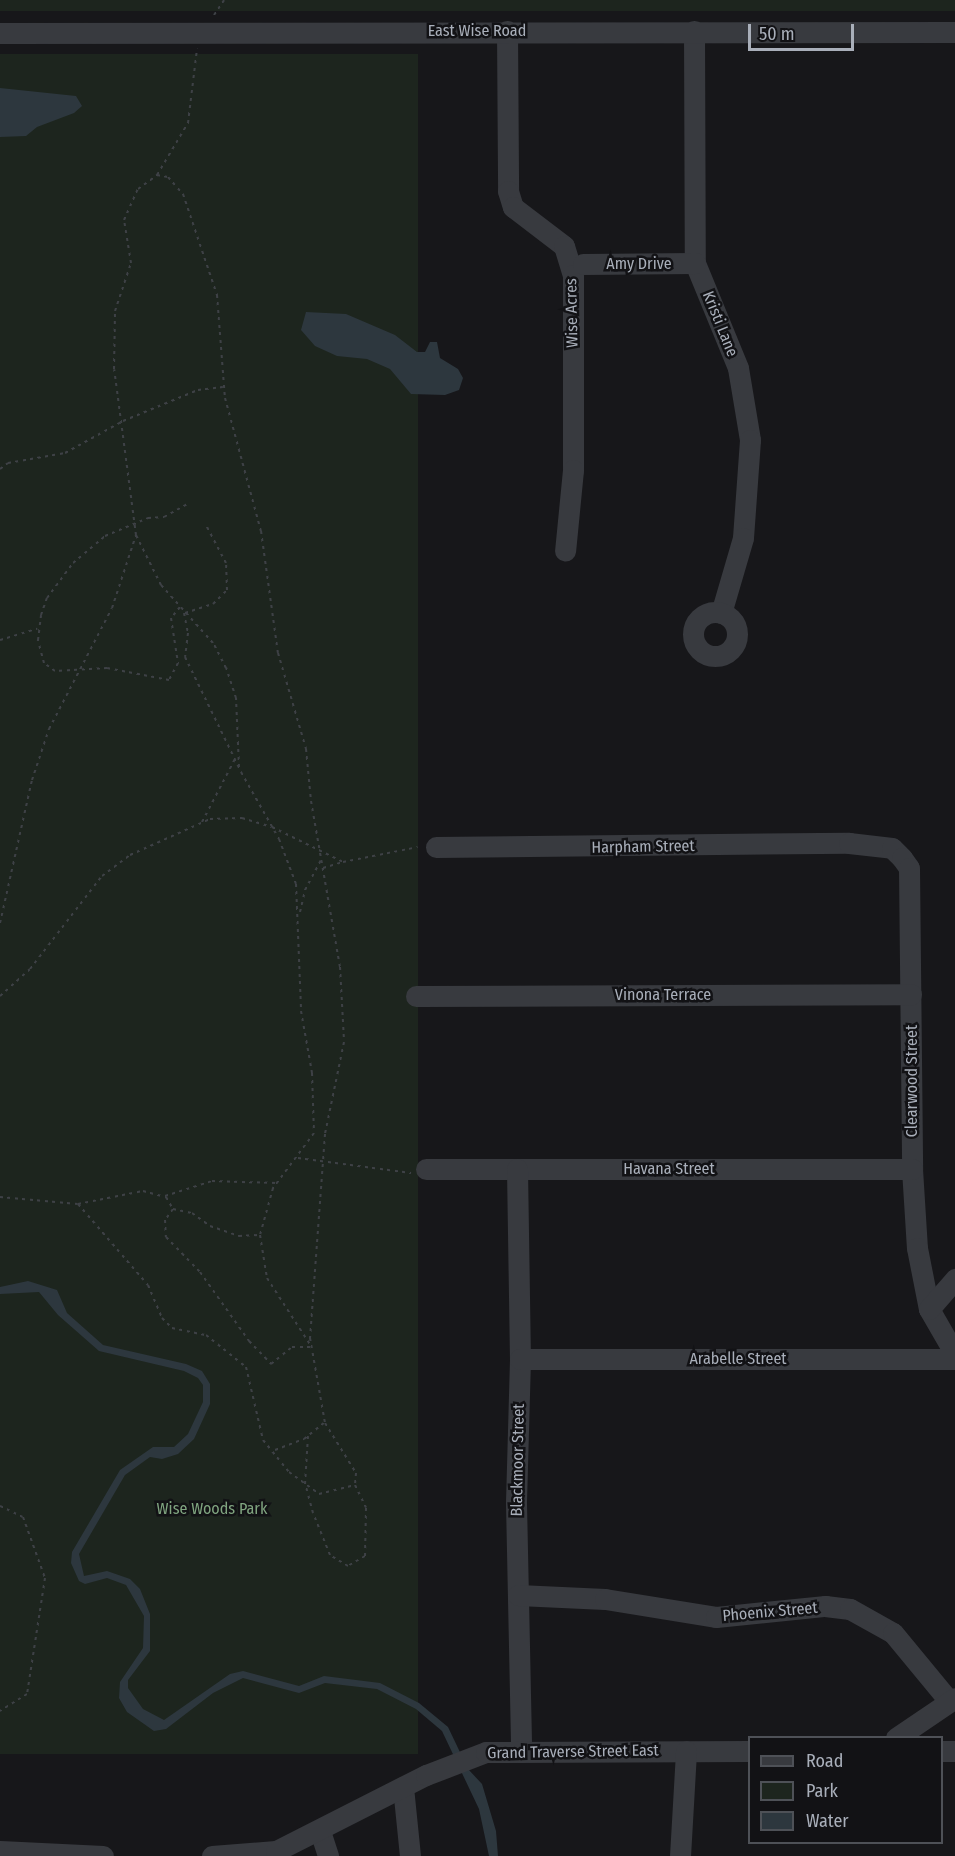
<!DOCTYPE html>
<html>
<head>
<meta charset="utf-8">
<style>
  body { margin:0 }
  #map { position:relative; width:955px; height:1856px; overflow:hidden; background:#17171a; font-family:"Fira Sans Condensed",sans-serif }
  div>[style] { position:absolute }
  [style*='--x'] { left:calc(var(--x)*1px); top:calc(var(--y)*1px); width:calc(var(--w)*1px); rotate:calc(var(--a)*1deg) }
  .green>* { inset:0; background:#1d251e; transform-origin:0 0 }
  .water>* { inset:0; background:#2d373e }
  .path>* { height:2px; margin-top:-1px; transform-origin:0; background:repeating-linear-gradient(90deg,#3e4146 0 3px,transparent 0 7.5px) }
  .minor>* { height:21px; margin:-10.5px; padding:0 10.5px; transform-origin:10.5px; border-radius:10.5px; background:#383a3f }
  .minor>.ring { margin:-10.5px; padding:0; box-sizing:content-box; background:none; border:21px solid #383a3f; border-radius:50% }
  span { translate:-50% -50%; white-space:nowrap; text-align:center; line-height:1.15; -webkit-text-stroke:5px #121215; paint-order:stroke }
  .street-label { font-size:16px; color:#a9afba }
  .park-label { font-size:16px; color:#80a580 }
  .legend { position:absolute; left:748px; top:1736px; width:195px; height:108px; box-sizing:border-box; background:#121215; border:2px solid #4e5157; margin:0; padding:8px 10px; list-style:none; font-size:18px; color:#a9afba }
  .legend li { display:flex; align-items:center; gap:12px; height:30px }
  .legend b { width:30px; border:2px solid #4e5157 }
  .scale { position:absolute; left:748px; top:24px; width:106px; height:27px; box-sizing:border-box; border:3px solid #a9afba; border-top:0; padding-left:8px; font-size:18px; line-height:21px; white-space:nowrap; color:#a9afba; -webkit-text-stroke:4px #121215; paint-order:stroke }
</style>
</head>
<body>
<div id="map">
  <div class="green">
    <div style="left:0;top:0;width:955px;height:11px"></div>
    <div style="left:0;top:54px;width:418px;height:1700px"></div>
  </div>
  <div class="water">
    <div style="clip-path:polygon(0 88px,76px 96px,82px 106px,74px 113px,37px 127px,26px 136px,0 137px)"></div>
    <div style="clip-path:polygon(306px 312px,346px 314px,395px 335px,417px 352px,425px 352px,430px 342px,437px 342px,440px 358px,458px 369px,463px 378px,459px 390px,445px 395px,411px 394px,390px 369px,367px 359px,337px 356px,315px 346px,301px 330px)"></div>
    <div style="clip-path:polygon(28px 1281px,57px 1290px,67px 1313px,103px 1345px,186px 1364px,202px 1371px,210px 1384px,210px 1404px,194px 1439px,178px 1454px,162px 1459px,150px 1457px,125px 1475px,79px 1554px,84px 1576px,107px 1571px,130px 1579px,140px 1589px,150px 1614px,150px 1651px,128px 1680px,128px 1688px,143px 1709px,164px 1720px,230px 1674px,243px 1671px,299px 1686px,324px 1676px,380px 1683px,419px 1703px,448px 1727px,468px 1769px,482px 1784px,496px 1831px,498px 1856px,489px 1856px,479px 1809px,442px 1731px,416px 1709px,377px 1689px,325px 1683px,299px 1693px,243px 1678px,213px 1693px,166px 1729px,154px 1731px,127px 1712px,119px 1698px,120px 1682px,143px 1648px,144px 1616px,126px 1585px,107px 1578px,85px 1584px,79px 1581px,71px 1563px,72px 1552px,120px 1470px,153px 1447px,174px 1447px,188px 1434px,203px 1402px,203px 1385px,198px 1378px,184px 1371px,99px 1351px,58px 1315px,39px 1292px,0 1294px,0 1287px)"></div>
  </div>
  <div class="path">
    <div style="--x:214;--y:15;--w:18;--a:-56"></div>
    <div style="--x:157;--y:175;--w:61;--a:-59.2"></div>
    <div style="--x:188;--y:123;--w:75;--a:-83.1"></div>
    <div style="--x:0;--y:469;--w:10;--a:-37"></div>
    <div style="--x:8;--y:463;--w:58;--a:-10"></div>
    <div style="--x:65;--y:453;--w:66;--a:-28.9"></div>
    <div style="--x:123;--y:421;--w:81;--a:-22.5"></div>
    <div style="--x:198;--y:390;--w:25;--a:-7"></div>
    <div style="--x:180;--y:607;--w:14;--a:129"></div>
    <div style="--x:171;--y:618;--w:46;--a:81.2"></div>
    <div style="--x:178;--y:663;--w:19;--a:118"></div>
    <div style="--x:169;--y:680;--w:63;--a:-169"></div>
    <div style="--x:107;--y:668;--w:52;--a:176.7"></div>
    <div style="--x:55;--y:671;--w:14;--a:-144"></div>
    <div style="--x:44;--y:663;--w:24;--a:-105"></div>
    <div style="--x:38;--y:640;--w:25;--a:-83"></div>
    <div style="--x:41;--y:615;--w:18;--a:-71"></div>
    <div style="--x:47;--y:598;--w:44;--a:-53.4"></div>
    <div style="--x:73;--y:563;--w:42;--a:-40.2"></div>
    <div style="--x:105;--y:536;--w:47;--a:-22.7"></div>
    <div style="--x:148;--y:518;--w:16;--a:-4"></div>
    <div style="--x:164;--y:517;--w:29;--a:-29"></div>
    <div style="--x:184;--y:613;--w:20;--a:79"></div>
    <div style="--x:188;--y:633;--w:24;--a:97"></div>
    <div style="--x:185;--y:657;--w:128;--a:64"></div>
    <div style="--x:241;--y:772;--w:77;--a:60.4"></div>
    <div style="--x:279;--y:839;--w:48;--a:69.3"></div>
    <div style="--x:296;--y:884;--w:127;--a:87.7"></div>
    <div style="--x:301;--y:1011;--w:63;--a:79.9"></div>
    <div style="--x:312;--y:1073;--w:60;--a:88.1"></div>
    <div style="--x:314;--y:1133;--w:69;--a:126.7"></div>
    <div style="--x:273;--y:1188;--w:49;--a:105.5"></div>
    <div style="--x:260;--y:1235;--w:44;--a:80.8"></div>
    <div style="--x:267;--y:1278;--w:81;--a:57.1"></div>
    <div style="--x:185;--y:613;--w:29;--a:-18"></div>
    <div style="--x:213;--y:604;--w:20;--a:-45"></div>
    <div style="--x:227;--y:590;--w:27;--a:-92"></div>
    <div style="--x:226;--y:563;--w:41;--a:-117.8"></div>
    <div style="--x:0;--y:640;--w:39;--a:-17"></div>
    <div style="--x:239;--y:767;--w:69;--a:-92.5"></div>
    <div style="--x:236;--y:698;--w:32;--a:-108"></div>
    <div style="--x:226;--y:668;--w:28;--a:-117"></div>
    <div style="--x:213;--y:643;--w:78;--a:-131.9"></div>
    <div style="--x:161;--y:585;--w:56;--a:-116.6"></div>
    <div style="--x:136;--y:535;--w:167;--a:-97.5"></div>
    <div style="--x:114;--y:369;--w:58;--a:-89"></div>
    <div style="--x:115;--y:311;--w:51;--a:-71.6"></div>
    <div style="--x:131;--y:263;--w:44;--a:-99.2"></div>
    <div style="--x:124;--y:220;--w:34;--a:-66"></div>
    <div style="--x:138;--y:189;--w:24;--a:-36"></div>
    <div style="--x:157;--y:175;--w:11;--a:10"></div>
    <div style="--x:168;--y:177;--w:23;--a:49"></div>
    <div style="--x:183;--y:194;--w:107;--a:71.4"></div>
    <div style="--x:217;--y:295;--w:103;--a:85.6"></div>
    <div style="--x:225;--y:398;--w:138;--a:74.9"></div>
    <div style="--x:261;--y:531;--w:123;--a:82.1"></div>
    <div style="--x:278;--y:653;--w:100;--a:73.7"></div>
    <div style="--x:306;--y:749;--w:52;--a:84.5"></div>
    <div style="--x:311;--y:801;--w:169;--a:80.1"></div>
    <div style="--x:340;--y:967;--w:75;--a:86.9"></div>
    <div style="--x:344;--y:1042;--w:94;--a:101.7"></div>
    <div style="--x:325;--y:1134;--w:205;--a:94.2"></div>
    <div style="--x:310;--y:1338;--w:86;--a:80"></div>
    <div style="--x:325;--y:1423;--w:59;--a:58.2"></div>
    <div style="--x:356;--y:1473;--w:12;--a:95"></div>
    <div style="--x:355;--y:1485;--w:25;--a:64"></div>
    <div style="--x:366;--y:1508;--w:48;--a:91.2"></div>
    <div style="--x:365;--y:1556;--w:20;--a:150"></div>
    <div style="--x:348;--y:1566;--w:21;--a:-149"></div>
    <div style="--x:330;--y:1555;--w:45;--a:-112"></div>
    <div style="--x:313;--y:1513;--w:30;--a:-105"></div>
    <div style="--x:305;--y:1484;--w:48;--a:-86.4"></div>
    <div style="--x:202;--y:822;--w:71;--a:-62.4"></div>
    <div style="--x:323;--y:868;--w:21;--a:-17"></div>
    <div style="--x:300;--y:912;--w:23;--a:-77"></div>
    <div style="--x:305;--y:890;--w:34;--a:-62"></div>
    <div style="--x:0;--y:923;--w:147;--a:-77.4"></div>
    <div style="--x:32;--y:780;--w:54;--a:-71.6"></div>
    <div style="--x:49;--y:729;--w:136;--a:-62.5"></div>
    <div style="--x:112;--y:608;--w:77;--a:-71.8"></div>
    <div style="--x:0;--y:996;--w:40;--a:-42"></div>
    <div style="--x:30;--y:969;--w:118;--a:-52.3"></div>
    <div style="--x:102;--y:876;--w:35;--a:-37"></div>
    <div style="--x:130;--y:855;--w:88;--a:-24.2"></div>
    <div style="--x:210;--y:819;--w:32;--a:-2"></div>
    <div style="--x:242;--y:818;--w:31;--a:17"></div>
    <div style="--x:272;--y:827;--w:79;--a:26.2"></div>
    <div style="--x:343;--y:862;--w:76;--a:-11.3"></div>
    <div style="--x:298;--y:1158;--w:114;--a:7.6"></div>
    <div style="--x:165;--y:1196;--w:49;--a:-17.7"></div>
    <div style="--x:212;--y:1181;--w:65;--a:1.8"></div>
    <div style="--x:0;--y:1197;--w:78;--a:5.1"></div>
    <div style="--x:78;--y:1204;--w:66;--a:-11.3"></div>
    <div style="--x:143;--y:1191;--w:24;--a:15"></div>
    <div style="--x:166;--y:1197;--w:14;--a:60"></div>
    <div style="--x:173;--y:1209;--w:19;--a:12"></div>
    <div style="--x:192;--y:1213;--w:22;--a:36"></div>
    <div style="--x:210;--y:1226;--w:31;--a:19"></div>
    <div style="--x:239;--y:1236;--w:21;--a:-3"></div>
    <div style="--x:78;--y:1204;--w:107;--a:49.2"></div>
    <div style="--x:148;--y:1285;--w:36;--a:67"></div>
    <div style="--x:162;--y:1318;--w:14;--a:45"></div>
    <div style="--x:172;--y:1328;--w:35;--a:12"></div>
    <div style="--x:206;--y:1335;--w:51;--a:38.7"></div>
    <div style="--x:246;--y:1367;--w:75;--a:76.9"></div>
    <div style="--x:263;--y:1440;--w:41;--a:50.9"></div>
    <div style="--x:289;--y:1472;--w:37;--a:36"></div>
    <div style="--x:319;--y:1494;--w:37;--a:-14"></div>
    <div style="--x:173;--y:1209;--w:14;--a:126"></div>
    <div style="--x:165;--y:1220;--w:17;--a:87"></div>
    <div style="--x:166;--y:1237;--w:49;--a:45.8"></div>
    <div style="--x:200;--y:1272;--w:85;--a:54.6"></div>
    <div style="--x:249;--y:1341;--w:32;--a:46"></div>
    <div style="--x:271;--y:1364;--w:27;--a:-39"></div>
    <div style="--x:292;--y:1347;--w:20;--a:0"></div>
    <div style="--x:275;--y:1450;--w:31;--a:-21"></div>
    <div style="--x:304;--y:1439;--w:26;--a:-39"></div>
    <div style="--x:0;--y:1506;--w:25;--a:26"></div>
    <div style="--x:23;--y:1517;--w:65;--a:70.2"></div>
    <div style="--x:45;--y:1578;--w:117;--a:98.8"></div>
    <div style="--x:27;--y:1694;--w:32;--a:148"></div>
  </div>
  <div class="minor">
    <div style="--x:507;--y:31;--w:160;--a:89.6"></div>
    <div style="--x:508;--y:191;--w:17;--a:73"></div>
    <div style="--x:513;--y:207;--w:64;--a:37.4"></div>
    <div style="--x:564;--y:246;--w:30;--a:73"></div>
    <div style="--x:573;--y:275;--w:195;--a:90"></div>
    <div style="--x:573;--y:470;--w:81;--a:95.6"></div>
    <div style="--x:694;--y:31;--w:232;--a:89.8"></div>
    <div style="--x:695;--y:263;--w:113;--a:67.7"></div>
    <div style="--x:738;--y:368;--w:73;--a:80.5"></div>
    <div style="--x:750;--y:440;--w:98;--a:94.1"></div>
    <div style="--x:743;--y:538;--w:78;--a:106.3"></div>
    <div style="--x:0;--y:33;--w:955;--a:-0.06"></div>
    <div style="--x:583;--y:264;--w:112;--a:-0.5"></div>
    <div class="ring" style="left:693px;top:612px;width:23px;height:23px"></div>
    <div style="--x:436;--y:847;--w:413;--a:-0.6"></div>
    <div style="--x:849;--y:843;--w:43;--a:6.6"></div>
    <div style="--x:892;--y:848;--w:14;--a:45"></div>
    <div style="--x:902;--y:858;--w:12;--a:55"></div>
    <div style="--x:909;--y:868;--w:301;--a:89.4"></div>
    <div style="--x:912;--y:1169;--w:79;--a:86.4"></div>
    <div style="--x:917;--y:1248;--w:62;--a:78.9"></div>
    <div style="--x:929;--y:1309;--w:52;--a:60"></div>
    <div style="--x:416;--y:996;--w:495;--a:-0.2"></div>
    <div style="--x:426;--y:1169;--w:486;--a:0"></div>
    <div style="--x:517;--y:1169;--w:190;--a:89.1"></div>
    <div style="--x:520;--y:1359;--w:144;--a:91.6"></div>
    <div style="--x:516;--y:1503;--w:249;--a:88.8"></div>
    <div style="--x:929;--y:1309;--w:40;--a:-49"></div>
    <div style="--x:520;--y:1359;--w:435;--a:0"></div>
    <div style="--x:518;--y:1595;--w:87;--a:2.6"></div>
    <div style="--x:605;--y:1599;--w:112;--a:9.2"></div>
    <div style="--x:716;--y:1617;--w:110;--a:-5.8"></div>
    <div style="--x:825;--y:1606;--w:25;--a:7"></div>
    <div style="--x:850;--y:1609;--w:49;--a:29.2"></div>
    <div style="--x:893;--y:1633;--w:88;--a:50.5"></div>
    <div style="--x:896;--y:1738;--w:71;--a:-34.1"></div>
    <div style="--x:942;--y:1751;--w:13;--a:0"></div>
    <div style="--x:403;--y:1787;--w:69;--a:84.2"></div>
    <div style="--x:320;--y:1831;--w:26;--a:72"></div>
    <div style="--x:0;--y:1851;--w:103;--a:2.8"></div>
    <div style="--x:212;--y:1856;--w:64;--a:-4.5"></div>
    <div style="--x:276;--y:1851;--w:168;--a:-26.9"></div>
    <div style="--x:426;--y:1775;--w:64;--a:-21"></div>
    <div style="--x:486;--y:1752;--w:264;--a:-0.2"></div>
    <div style="--x:680;--y:1856;--w:105;--a:-86.7"></div>
  </div>
  <div class="street-label">
    <span style="left:477px;top:31px">East Wise Road</span>
    <span style="left:639px;top:264px">Amy Drive</span>
    <span style="left:572px;top:313px;rotate:-91deg">Wise Acres</span>
    <span style="left:720px;top:324px;rotate:68deg">Kristi Lane</span>
    <span style="left:643px;top:847px;rotate:-1deg">Harpham Street</span>
    <span style="left:663px;top:995px">Vinona Terrace</span>
    <span style="left:912px;top:1081px;rotate:-90deg">Clearwood Street</span>
    <span style="left:669px;top:1169px">Havana Street</span>
    <span style="left:738px;top:1359px">Arabelle Street</span>
    <span style="left:518px;top:1460px;rotate:-89deg">Blackmoor Street</span>
    <span style="left:770px;top:1612px;rotate:-5deg">Phoenix Street</span>
    <span style="left:573px;top:1752px;rotate:-1deg">Grand Traverse Street East</span>
  </div>
  <div class="park-label">
    <span style="left:212px;top:1509px">Wise Woods Park</span>
  </div>
  <ul class="legend">
  <li><b style="height:8px;background:#383a3f"></b>Road</li>
  <li><b style="height:16px;background:#1d251e"></b>Park</li>
  <li><b style="height:16px;background:#2d373e"></b>Water</li>
  </ul>
  <div class="scale">50 m</div>
</div>
</body>
</html>
